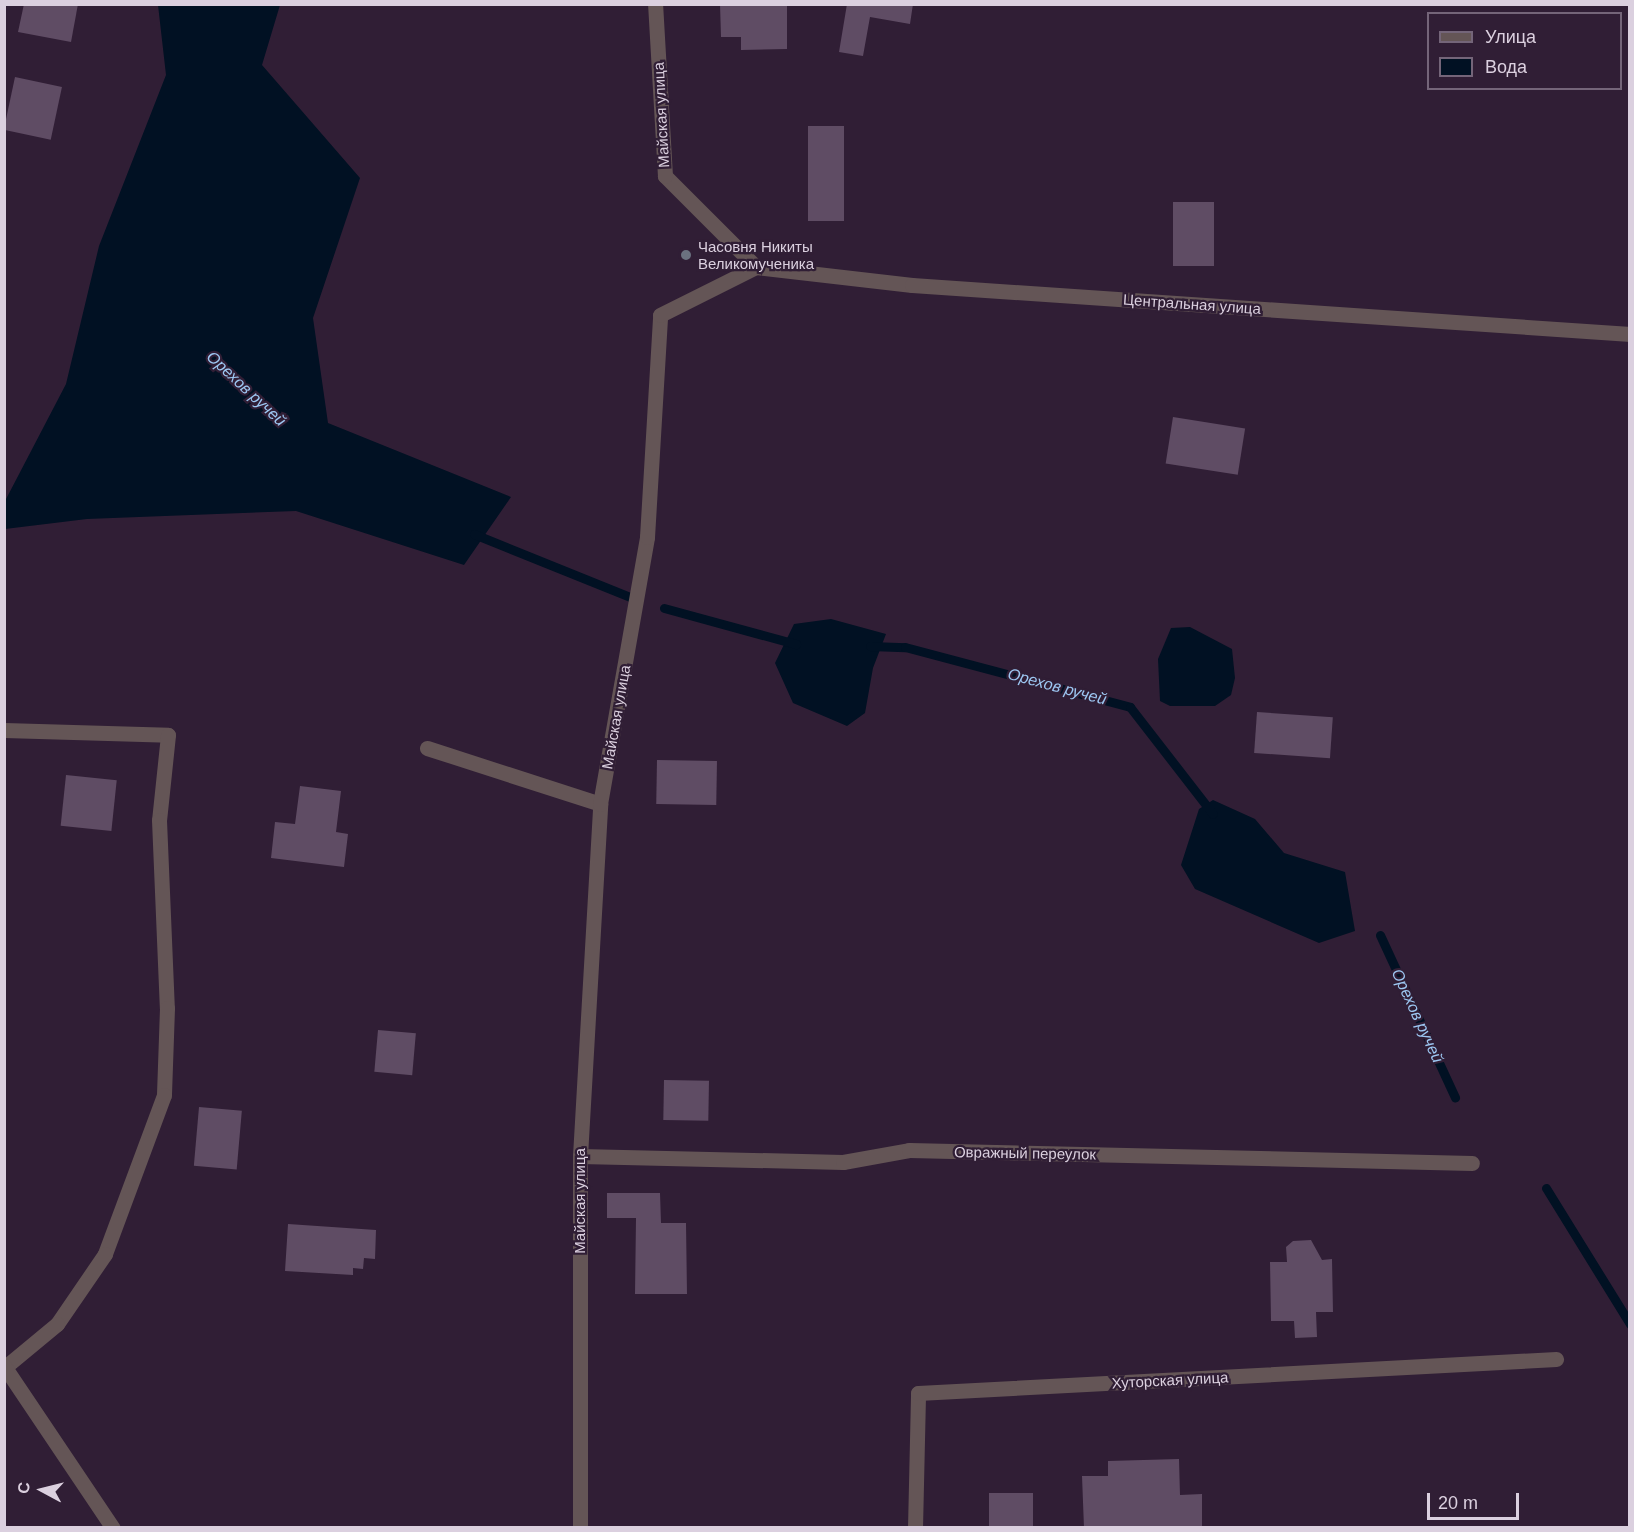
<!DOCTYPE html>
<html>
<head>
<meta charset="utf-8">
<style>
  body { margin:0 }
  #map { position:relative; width:1634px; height:1532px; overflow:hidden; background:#301e35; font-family:Helvetica,sans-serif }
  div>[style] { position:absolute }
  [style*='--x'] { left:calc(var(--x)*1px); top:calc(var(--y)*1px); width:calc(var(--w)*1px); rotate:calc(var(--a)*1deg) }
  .water>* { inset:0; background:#011123 }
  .stream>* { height:9px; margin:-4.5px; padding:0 4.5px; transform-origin:4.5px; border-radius:4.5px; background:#011123 }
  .building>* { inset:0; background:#5f4c64; transform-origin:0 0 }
  .service>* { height:15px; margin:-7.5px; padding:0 7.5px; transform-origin:7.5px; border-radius:7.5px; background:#645556 }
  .minor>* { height:15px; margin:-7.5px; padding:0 7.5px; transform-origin:7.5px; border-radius:7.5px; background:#645556 }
  .dots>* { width:16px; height:16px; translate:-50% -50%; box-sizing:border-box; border:3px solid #301e35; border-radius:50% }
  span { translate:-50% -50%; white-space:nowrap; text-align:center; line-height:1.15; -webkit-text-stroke:4.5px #301e35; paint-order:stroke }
  .street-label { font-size:15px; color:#dbd0df }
  .poi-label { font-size:15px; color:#dbd0df }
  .left { translate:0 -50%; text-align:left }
  .water-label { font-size:16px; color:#9dc7f2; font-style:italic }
  .frame { position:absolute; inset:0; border:6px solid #dbd0df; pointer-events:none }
  .legend { position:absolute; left:1427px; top:12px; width:195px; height:78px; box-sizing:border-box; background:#301e35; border:2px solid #746579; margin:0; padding:8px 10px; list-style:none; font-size:18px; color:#dbd0df }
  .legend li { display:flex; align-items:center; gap:12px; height:30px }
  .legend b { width:30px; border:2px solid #746579 }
  .north { position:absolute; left:12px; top:1460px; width:60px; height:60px; -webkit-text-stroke:4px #301e35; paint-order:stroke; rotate:277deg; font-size:16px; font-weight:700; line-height:24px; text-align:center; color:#dbd0df }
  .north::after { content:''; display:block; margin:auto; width:21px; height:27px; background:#dbd0df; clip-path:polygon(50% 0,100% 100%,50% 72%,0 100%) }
  .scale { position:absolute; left:1427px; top:1493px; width:92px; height:27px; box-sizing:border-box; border:3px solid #dbd0df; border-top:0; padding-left:8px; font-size:18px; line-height:21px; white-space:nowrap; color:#dbd0df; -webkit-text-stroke:4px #301e35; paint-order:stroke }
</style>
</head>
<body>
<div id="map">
  <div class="water">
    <div style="clip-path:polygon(158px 5px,280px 5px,262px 65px,360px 178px,313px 318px,328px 423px,511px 497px,464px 565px,296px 511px,87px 519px,5px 529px,5px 501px,66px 384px,99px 246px,166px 75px)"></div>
    <div style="clip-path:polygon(831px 619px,886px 634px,873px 668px,865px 713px,847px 726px,793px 703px,775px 663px,794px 624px)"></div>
    <div style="clip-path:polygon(1190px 627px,1232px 649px,1235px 678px,1231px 695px,1215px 706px,1170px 706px,1160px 701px,1158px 659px,1171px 628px)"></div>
    <div style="clip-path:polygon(1213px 800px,1255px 819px,1284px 853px,1345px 872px,1355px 931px,1319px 943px,1195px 889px,1181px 865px,1199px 809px)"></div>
  </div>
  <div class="stream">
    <div style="--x:474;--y:534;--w:168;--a:22"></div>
    <div style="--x:664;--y:608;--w:137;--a:15.3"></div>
    <div style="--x:870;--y:646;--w:35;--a:2"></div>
    <div style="--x:905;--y:647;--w:233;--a:14.9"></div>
    <div style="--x:1130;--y:707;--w:135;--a:52.2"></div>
    <div style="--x:1380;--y:935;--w:179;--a:65.2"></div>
    <div style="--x:1546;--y:1188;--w:160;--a:58.3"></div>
  </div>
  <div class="building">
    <div style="clip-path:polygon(24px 4px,78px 4px,71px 42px,18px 32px)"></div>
    <div style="clip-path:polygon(720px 4px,787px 4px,787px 49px,741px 50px,741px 37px,721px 37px)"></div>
    <div style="clip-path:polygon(847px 4px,913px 4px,910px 24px,870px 17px,863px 56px,839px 52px)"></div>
    <div style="left:15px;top:77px;width:48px;height:54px;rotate:12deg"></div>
    <div style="left:808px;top:126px;width:36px;height:95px"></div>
    <div style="left:1173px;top:202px;width:41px;height:64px"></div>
    <div style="left:1173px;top:417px;width:73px;height:47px;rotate:9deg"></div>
    <div style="left:1257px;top:712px;width:76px;height:41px;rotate:4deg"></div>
    <div style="left:657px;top:760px;width:60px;height:44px;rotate:1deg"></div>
    <div style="left:66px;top:775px;width:51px;height:51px;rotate:6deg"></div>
    <div style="clip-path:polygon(300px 786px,341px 791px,336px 832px,348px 834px,344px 867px,271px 858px,275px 822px,295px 824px)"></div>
    <div style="left:378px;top:1030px;width:38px;height:42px;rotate:5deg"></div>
    <div style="left:664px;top:1080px;width:45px;height:40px;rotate:1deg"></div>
    <div style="left:199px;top:1107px;width:43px;height:59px;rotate:5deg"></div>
    <div style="clip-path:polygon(607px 1193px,660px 1193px,661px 1223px,686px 1223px,687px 1294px,635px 1294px,636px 1218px,607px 1218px)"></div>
    <div style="clip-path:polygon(288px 1224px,376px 1230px,375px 1259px,364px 1258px,363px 1269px,353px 1268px,353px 1275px,285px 1271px)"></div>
    <div style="clip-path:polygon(1311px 1240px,1322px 1260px,1332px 1259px,1333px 1312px,1316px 1312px,1317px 1337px,1295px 1338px,1294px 1321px,1271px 1321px,1270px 1262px,1287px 1262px,1286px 1247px,1293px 1241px)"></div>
    <div style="clip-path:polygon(1179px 1459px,1180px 1495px,1202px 1494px,1202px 1528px,1084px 1528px,1082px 1476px,1108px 1476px,1108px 1461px)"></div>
    <div style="left:989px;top:1493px;width:44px;height:35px"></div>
  </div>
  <div class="service">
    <div style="--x:4;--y:730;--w:164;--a:1.7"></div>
    <div style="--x:168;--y:735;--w:85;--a:96"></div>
    <div style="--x:159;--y:820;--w:188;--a:87.6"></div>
    <div style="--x:167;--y:1008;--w:87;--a:92"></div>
    <div style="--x:164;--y:1095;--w:170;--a:110.4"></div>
    <div style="--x:105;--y:1254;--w:85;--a:124.4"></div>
    <div style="--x:57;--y:1324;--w:67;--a:140.4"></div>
    <div style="--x:427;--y:748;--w:182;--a:17.9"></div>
  </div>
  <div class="minor">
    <div style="--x:756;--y:267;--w:157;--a:6.6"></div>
    <div style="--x:912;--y:285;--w:720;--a:3.9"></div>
    <div style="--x:580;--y:1156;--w:263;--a:1.3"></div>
    <div style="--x:843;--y:1162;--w:67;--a:-10.3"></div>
    <div style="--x:909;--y:1150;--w:563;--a:1.32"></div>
    <div style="--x:4;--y:1366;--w:195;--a:56.1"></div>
    <div style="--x:580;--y:1528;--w:372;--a:-90"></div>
    <div style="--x:580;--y:1156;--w:353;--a:-86.7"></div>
    <div style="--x:600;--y:804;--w:271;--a:-80"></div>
    <div style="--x:647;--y:537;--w:222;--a:-86.6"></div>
    <div style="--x:660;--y:315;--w:107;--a:-26.6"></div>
    <div style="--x:756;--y:267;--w:129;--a:-135"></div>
    <div style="--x:665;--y:176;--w:172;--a:-93.3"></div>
    <div style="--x:915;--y:1528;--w:135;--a:-88.7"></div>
    <div style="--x:918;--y:1393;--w:639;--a:-3.05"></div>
  </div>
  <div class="dots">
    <div style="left:686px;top:255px;background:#6b7280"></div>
  </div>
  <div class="street-label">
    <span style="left:661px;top:115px;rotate:-93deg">Майская улица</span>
    <span style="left:1192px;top:304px;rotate:4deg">Центральная улица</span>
    <span style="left:616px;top:717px;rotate:-80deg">Майская улица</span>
    <span style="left:1025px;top:1153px;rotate:1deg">Овражный переулок</span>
    <span style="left:580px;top:1201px;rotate:-90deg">Майская улица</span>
    <span style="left:1170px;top:1380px;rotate:-3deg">Хуторская улица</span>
  </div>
  <div class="poi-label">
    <span class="left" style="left:698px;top:255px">Часовня Никиты<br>Великомученика</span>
  </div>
  <div class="water-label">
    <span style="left:246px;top:389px;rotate:43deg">Орехов ручей</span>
    <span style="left:1057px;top:687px;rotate:15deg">Орехов ручей</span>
    <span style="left:1417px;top:1016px;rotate:65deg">Орехов ручей</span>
  </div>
  <div class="frame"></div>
  <ul class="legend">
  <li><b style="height:8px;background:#645556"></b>Улица</li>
  <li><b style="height:16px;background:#011123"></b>Вода</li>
  </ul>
  <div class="north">С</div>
  <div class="scale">20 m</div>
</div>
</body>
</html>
